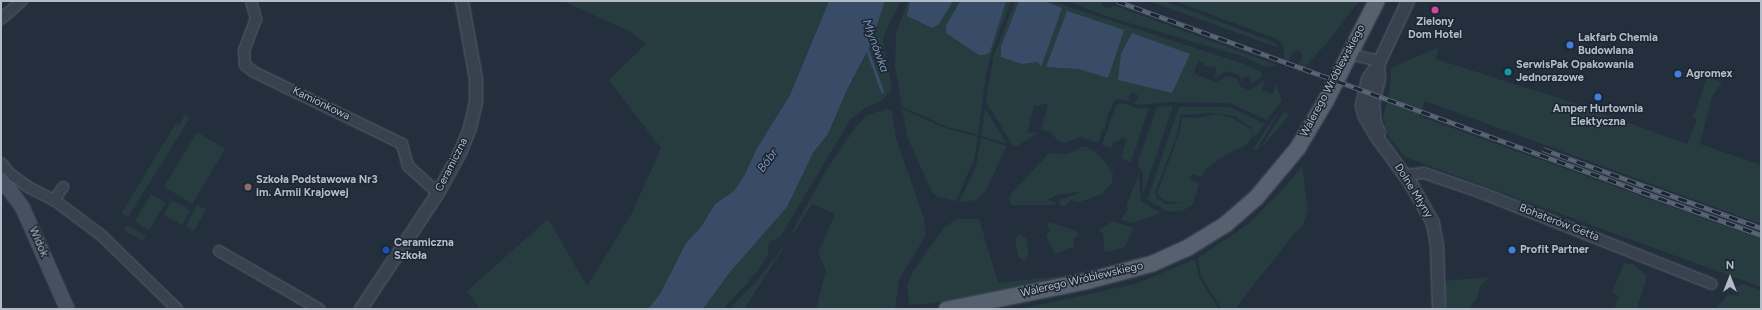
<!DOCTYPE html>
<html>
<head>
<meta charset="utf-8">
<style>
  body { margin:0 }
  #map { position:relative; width:1762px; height:310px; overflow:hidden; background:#242f3e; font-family:Figtree,sans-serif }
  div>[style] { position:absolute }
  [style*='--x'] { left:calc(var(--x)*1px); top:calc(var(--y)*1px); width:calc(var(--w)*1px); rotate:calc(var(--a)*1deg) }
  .green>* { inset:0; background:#263c3f; transform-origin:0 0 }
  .water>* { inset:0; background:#394c67 }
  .stream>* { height:3px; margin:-1.5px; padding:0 1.5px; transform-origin:1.5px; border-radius:1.5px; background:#394c67 }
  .roads { filter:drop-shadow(0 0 1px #565f6c) drop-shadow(0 0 1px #565f6c) }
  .minor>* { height:10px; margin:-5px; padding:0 5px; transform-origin:5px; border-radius:5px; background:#38414e }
  .tertiary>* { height:12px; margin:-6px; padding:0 6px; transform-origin:6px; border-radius:6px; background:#38414e }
  .secondary>* { height:13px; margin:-6.5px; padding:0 6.5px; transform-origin:6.5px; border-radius:6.5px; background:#465061 }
  .primary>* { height:15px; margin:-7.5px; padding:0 7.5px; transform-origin:7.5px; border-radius:7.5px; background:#56606e }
  .rail>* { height:4.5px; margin-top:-2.25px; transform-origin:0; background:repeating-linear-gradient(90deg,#1d2633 0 9px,#5a6575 0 18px); box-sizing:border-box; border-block:1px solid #5a6575 }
  .dots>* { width:11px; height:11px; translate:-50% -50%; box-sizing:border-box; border:2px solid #1d2633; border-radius:50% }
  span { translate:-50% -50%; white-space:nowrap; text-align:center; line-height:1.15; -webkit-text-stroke:3px #1d2633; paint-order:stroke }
  .poi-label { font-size:11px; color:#b4bcc9; font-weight:700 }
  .left { translate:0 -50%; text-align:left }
  .street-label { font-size:11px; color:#b4bcc9 }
  .water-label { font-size:12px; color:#7c92b1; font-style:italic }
  .frame { position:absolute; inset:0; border:2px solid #b4bcc9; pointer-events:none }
  .north { position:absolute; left:1710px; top:258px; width:40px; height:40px; -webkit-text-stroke:3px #1d2633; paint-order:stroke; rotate:0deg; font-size:11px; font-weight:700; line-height:16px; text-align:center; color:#b4bcc9 }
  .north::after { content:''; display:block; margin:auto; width:14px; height:18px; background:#b4bcc9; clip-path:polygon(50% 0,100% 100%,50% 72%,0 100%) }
</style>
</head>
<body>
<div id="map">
  <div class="green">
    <div style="clip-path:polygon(563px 1px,829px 1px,790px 95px,756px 150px,744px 176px,734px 191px,715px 204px,701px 227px,686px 243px,660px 294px,648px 309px,480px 309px,467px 291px,548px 219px,587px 286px,632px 213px,661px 148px,609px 80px,646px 44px,629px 31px)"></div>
    <div style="clip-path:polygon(885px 1px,901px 1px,886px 30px,883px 41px,892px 89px,881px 101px,865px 108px,850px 120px,780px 237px,769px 242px,768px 255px,758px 271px,723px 309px,703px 309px,730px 272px,787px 207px,813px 153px,828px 134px,847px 91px,870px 46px)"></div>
    <div style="clip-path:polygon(908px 1px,1011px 1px,993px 49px,986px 75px,978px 135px,948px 127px,902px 107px,895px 66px,896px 33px)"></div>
    <div style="clip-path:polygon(1015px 1px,1051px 1px,1244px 64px,1261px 72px,1262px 76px,1250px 85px,1251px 77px,1243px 77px,1242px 82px,1240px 76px,1228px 71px,1214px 78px,1217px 68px,1204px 66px,1204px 63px,1198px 60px,1194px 74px,1216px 82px,1228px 76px,1236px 78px,1241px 87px,1249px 90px,1265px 80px,1262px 90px,1273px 94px,1276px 84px,1282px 100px,1267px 120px,1229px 103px,1171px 102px,1140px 105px,1134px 103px,1139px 96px,1132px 92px,1128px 97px,1131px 102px,1119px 99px,1114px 101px,1110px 112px,1108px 112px,1105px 129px,1102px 129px,1099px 143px,1080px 137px,1065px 143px,1060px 142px,1049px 132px,1041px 130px,1048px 104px,1034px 106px,1027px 133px,1039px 132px,1019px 145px,1013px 146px,986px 102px,993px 57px)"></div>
    <div style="clip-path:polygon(1066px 1px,1101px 1px,1104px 7px,1109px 8px,1113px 5px,1277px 65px,1272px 67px,1262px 65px,1245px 57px,1112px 18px)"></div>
    <div style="clip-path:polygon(1149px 1px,1165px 1px,1273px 42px,1279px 48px)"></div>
    <div style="clip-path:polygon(1175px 1px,1359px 1px,1328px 42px,1302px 70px,1296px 73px,1302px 56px,1300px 51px,1292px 52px,1286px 69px,1283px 45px,1277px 39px)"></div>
    <div style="clip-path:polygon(1439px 47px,1436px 59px,1568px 101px,1687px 144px,1697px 119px,1693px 117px,1709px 72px,1714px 80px,1722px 82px,1712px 97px,1700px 144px,1761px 165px,1761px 224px,1425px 101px,1419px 116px,1761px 239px,1761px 287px,1405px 157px,1388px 136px,1383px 118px,1390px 88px,1391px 68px)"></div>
    <div style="clip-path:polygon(1122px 103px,1139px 109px,1149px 108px,1131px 162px,1121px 158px,1127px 139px,1121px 137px,1119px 142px,1114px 141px,1111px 148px,1102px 145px,1116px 105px)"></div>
    <div style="clip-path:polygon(1173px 106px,1143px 194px,1143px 172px,1137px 164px,1141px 153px,1157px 107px)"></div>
    <div style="clip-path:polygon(1179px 107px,1229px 107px,1265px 124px,1254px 138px,1252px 128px,1235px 116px,1211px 113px,1181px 115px,1176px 138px,1155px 192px,1157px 198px,1166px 204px,1182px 203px,1165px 201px,1157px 194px,1181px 128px,1182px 117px,1197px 118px,1216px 114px,1233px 118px,1252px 130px,1253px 136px,1244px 147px,1230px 152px,1206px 169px,1202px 177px,1192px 174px,1190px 180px,1199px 184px,1192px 205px,1184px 210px,1169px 212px,1147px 200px)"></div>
    <div style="clip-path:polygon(887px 109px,892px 111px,896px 138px,924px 219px,926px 235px,899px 280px,895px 309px,816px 309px,826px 270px,818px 253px,835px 214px,812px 204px,793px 234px,792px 232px,828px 167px,856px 127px,867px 115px)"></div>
    <div style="clip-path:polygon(902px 109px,943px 127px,978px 137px,974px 159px,956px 201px,938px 197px,932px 192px,908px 139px)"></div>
    <div style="clip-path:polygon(985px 109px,1002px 135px,1007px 144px,981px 136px)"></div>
    <div style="clip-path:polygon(1284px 111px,1289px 115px,1263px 146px,1263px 144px)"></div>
    <div style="clip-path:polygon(1279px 112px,1257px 150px,1253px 149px,1269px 125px)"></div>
    <div style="clip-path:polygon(185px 115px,190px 118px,128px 217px,121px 214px,176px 123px,179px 125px)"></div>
    <div style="left:197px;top:132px;width:33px;height:64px;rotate:31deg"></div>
    <div style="clip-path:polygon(981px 138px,1007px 146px,986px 190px,977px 200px,959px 202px,976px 167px)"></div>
    <div style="clip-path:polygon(1081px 147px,1087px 147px,1099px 155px,1113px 172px,1112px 182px,1101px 195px,1079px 202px,1070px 200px,1065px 207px,1059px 204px,1060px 200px,1084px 191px,1056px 195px,1048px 200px,1055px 202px,1055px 205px,1011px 205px,1009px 200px,1011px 194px,1049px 153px,1068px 154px)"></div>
    <div style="clip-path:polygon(1302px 166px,1308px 210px,1302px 227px,1293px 235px,1235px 309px,1221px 309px,1201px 276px,1198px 258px,1248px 224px,1284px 188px)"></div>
    <div style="clip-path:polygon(1138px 170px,1141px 201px,1161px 213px,1133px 223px,1121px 220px,1128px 208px,1126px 206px,1138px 176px)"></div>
    <div style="left:151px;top:194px;width:17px;height:32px;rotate:31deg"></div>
    <div style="left:172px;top:200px;width:21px;height:17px;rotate:29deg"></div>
    <div style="left:197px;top:205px;width:10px;height:24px;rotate:29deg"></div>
    <div style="clip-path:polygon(956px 219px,979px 219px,998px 283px,1069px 275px,935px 303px,909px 305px,907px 285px,913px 271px,944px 228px)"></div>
    <div style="clip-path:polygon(1113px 221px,1133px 228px,1125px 247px,1108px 252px,1104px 251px,1103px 234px,1099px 230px)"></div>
    <div style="clip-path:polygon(1049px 222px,1076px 231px,1078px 235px,1073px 239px,1074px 246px,1059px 253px,1054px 253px,1047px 237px,1046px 234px,1051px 231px,1047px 227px)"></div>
    <div style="left:127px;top:225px;width:22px;height:6px;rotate:30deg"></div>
    <div style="clip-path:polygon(1019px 234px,1026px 239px,1029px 255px,1024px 261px,1018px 257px,1015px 240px)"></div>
    <div style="clip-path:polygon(789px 239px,744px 309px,729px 309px,755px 283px)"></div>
    <div style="clip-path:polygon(1195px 259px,1199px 277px,1219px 309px,1021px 309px,1135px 284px)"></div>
    <div style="clip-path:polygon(1624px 263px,1633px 264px,1647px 276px,1637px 309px,1614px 309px,1619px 296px,1612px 293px)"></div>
    <div style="clip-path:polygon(1490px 277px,1480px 286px,1477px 298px,1469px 309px,1447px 309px,1443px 281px)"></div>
    <div style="clip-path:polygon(1744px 284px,1761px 291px,1761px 309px,1716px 309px,1728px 294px,1739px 296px,1736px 287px)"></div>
  </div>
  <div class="water">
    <div style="clip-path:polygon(829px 1px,885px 1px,870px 46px,847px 90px,828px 134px,813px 153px,787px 207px,730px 272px,703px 309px,648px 309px,660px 294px,686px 243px,701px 227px,715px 204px,734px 191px,744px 176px,756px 150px,790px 95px)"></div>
    <div style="clip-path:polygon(910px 1px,953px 1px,939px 24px,932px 28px,907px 16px)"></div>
    <div style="clip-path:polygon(960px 1px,1006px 1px,990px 52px,985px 55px,979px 55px,946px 33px,946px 26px)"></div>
    <div style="clip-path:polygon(1019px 1px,1044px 1px,1062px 8px,1041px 67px,1038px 62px,1022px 64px,1001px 57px,1001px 47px)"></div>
    <div style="clip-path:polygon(1067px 11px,1124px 30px,1108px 78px,1079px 69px,1046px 67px)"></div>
    <div style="clip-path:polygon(1132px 33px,1190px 54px,1172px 93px,1118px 80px,1121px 54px)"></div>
  </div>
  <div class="stream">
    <div style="--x:866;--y:47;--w:47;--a:70"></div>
  </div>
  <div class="roads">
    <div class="minor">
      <div style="--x:251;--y:1;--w:19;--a:74"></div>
      <div style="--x:256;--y:19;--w:34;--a:111"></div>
      <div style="--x:244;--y:51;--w:14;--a:86"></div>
      <div style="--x:245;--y:65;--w:11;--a:38"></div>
      <div style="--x:254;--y:72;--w:165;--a:25.9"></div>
      <div style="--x:402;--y:144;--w:23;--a:75"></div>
      <div style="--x:408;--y:166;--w:40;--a:42"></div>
      <div style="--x:1;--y:19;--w:28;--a:-41"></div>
      <div style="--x:1349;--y:54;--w:32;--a:13"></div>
      <div style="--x:1;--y:163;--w:13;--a:51"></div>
      <div style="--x:9;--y:173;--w:24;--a:36"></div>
      <div style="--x:28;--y:187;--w:29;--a:27"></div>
      <div style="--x:54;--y:200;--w:59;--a:36.7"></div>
      <div style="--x:101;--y:235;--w:106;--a:44.2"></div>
      <div style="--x:1404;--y:175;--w:20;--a:-6"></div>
      <div style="--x:1424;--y:173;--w:61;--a:19"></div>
      <div style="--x:1482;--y:193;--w:247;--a:21.6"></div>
      <div style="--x:54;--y:200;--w:16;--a:-55"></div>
      <div style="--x:219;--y:251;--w:116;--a:30.1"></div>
    </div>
    <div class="tertiary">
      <div style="--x:1408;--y:1;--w:71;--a:115.1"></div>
      <div style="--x:1378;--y:65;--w:17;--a:126"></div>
      <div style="--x:1368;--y:79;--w:28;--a:103"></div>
      <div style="--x:1362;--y:106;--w:9;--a:77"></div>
      <div style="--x:1364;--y:115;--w:24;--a:60"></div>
      <div style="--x:1376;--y:136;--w:59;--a:53.9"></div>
      <div style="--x:1411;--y:184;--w:45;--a:60.6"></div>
      <div style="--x:1433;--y:223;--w:22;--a:80"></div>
      <div style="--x:1437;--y:245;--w:64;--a:88.2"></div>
      <div style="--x:1378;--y:65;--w:14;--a:86"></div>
      <div style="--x:1379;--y:79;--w:25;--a:104"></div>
      <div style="--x:1373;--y:103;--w:21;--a:85"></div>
      <div style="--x:1375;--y:124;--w:9;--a:63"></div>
      <div style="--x:361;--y:309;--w:139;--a:-56.4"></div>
      <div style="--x:438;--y:193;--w:46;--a:-61.2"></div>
      <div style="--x:460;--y:153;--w:27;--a:-68"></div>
      <div style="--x:470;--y:128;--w:28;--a:-77"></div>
      <div style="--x:476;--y:101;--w:22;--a:-90"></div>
      <div style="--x:476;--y:79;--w:79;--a:-100.2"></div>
    </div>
    <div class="secondary">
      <div style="--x:1;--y:179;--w:35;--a:53"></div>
      <div style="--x:22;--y:207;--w:111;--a:66.2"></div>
    </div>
    <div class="primary">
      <div style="--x:946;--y:309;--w:142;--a:-11.4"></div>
      <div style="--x:1085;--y:281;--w:69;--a:-15"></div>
      <div style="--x:1152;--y:263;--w:37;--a:-24"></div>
      <div style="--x:1186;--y:248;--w:46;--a:-31.6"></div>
      <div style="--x:1225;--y:224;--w:41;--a:-41.1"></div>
      <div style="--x:1256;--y:197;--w:64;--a:-50.1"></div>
      <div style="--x:1297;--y:148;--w:55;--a:-59.2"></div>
      <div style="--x:1325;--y:101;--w:112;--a:-63"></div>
    </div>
  </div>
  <div class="rail">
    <div style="--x:1117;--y:1;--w:685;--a:19.97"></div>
    <div style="--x:1543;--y:149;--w:232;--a:19.9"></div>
  </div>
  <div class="dots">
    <div style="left:1435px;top:10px;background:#d1479c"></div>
    <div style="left:1570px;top:45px;background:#3f7fe0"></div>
    <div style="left:1508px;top:72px;background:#0f9aa8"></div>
    <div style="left:1678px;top:74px;background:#3f7fe0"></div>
    <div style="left:1598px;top:97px;background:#3f7fe0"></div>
    <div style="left:248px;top:187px;background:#8d6e63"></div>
    <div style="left:386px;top:250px;background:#1a4fb4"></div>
    <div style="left:1512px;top:250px;background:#3f7fe0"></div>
  </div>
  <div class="poi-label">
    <span style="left:1435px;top:29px">Zielony<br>Dom Hotel</span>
    <span class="left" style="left:1578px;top:45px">Lakfarb Chemia<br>Budowlana</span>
    <span class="left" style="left:1516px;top:72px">SerwisPak Opakowania<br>Jednorazowe</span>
    <span class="left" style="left:1686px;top:74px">Agromex</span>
    <span style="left:1598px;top:116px">Amper Hurtownia<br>Elektyczna</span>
    <span class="left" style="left:256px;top:187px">Szkoła Podstawowa Nr3<br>im. Armii Krajowej</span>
    <span class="left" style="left:394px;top:250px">Ceramiczna<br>Szkoła</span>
    <span class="left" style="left:1520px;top:250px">Profit Partner</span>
  </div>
  <div class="street-label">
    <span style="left:1333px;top:81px;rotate:-62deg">Walerego Wróblewskiego</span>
    <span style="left:321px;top:104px;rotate:26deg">Kamionkowa</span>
    <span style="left:452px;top:165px;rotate:-63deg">Ceramiczna</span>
    <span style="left:1413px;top:191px;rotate:58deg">Dolne Młyny</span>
    <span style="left:1559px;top:223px;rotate:21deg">Bohaterów Getta</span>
    <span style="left:38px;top:242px;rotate:67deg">Widok</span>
    <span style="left:1082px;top:280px;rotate:-13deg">Walerego Wróblewskiego</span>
  </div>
  <div class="water-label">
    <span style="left:875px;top:46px;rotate:70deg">Młynówka</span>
    <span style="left:768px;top:161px;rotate:-54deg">Bóbr</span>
  </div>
  <div class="frame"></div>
  <div class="north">N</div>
</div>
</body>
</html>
